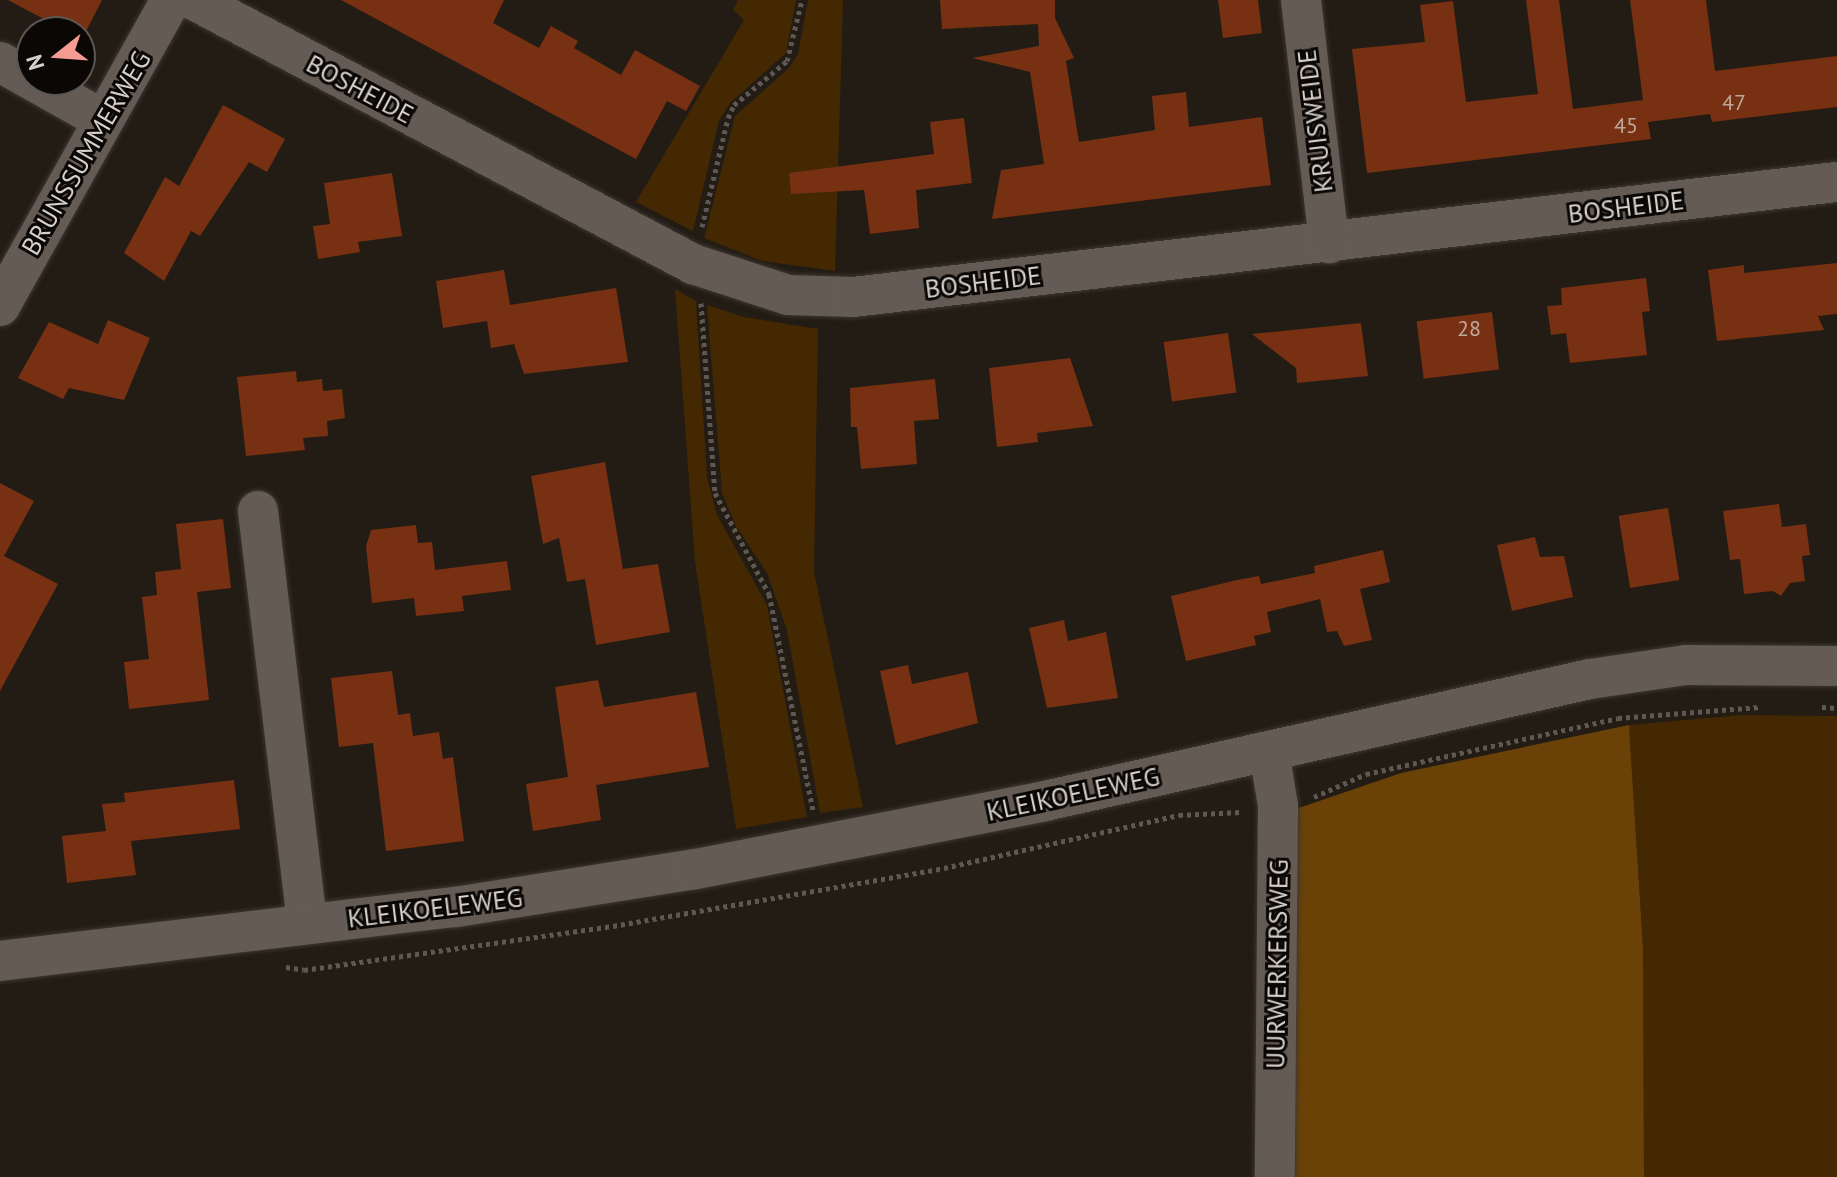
<!DOCTYPE html>
<html>
<head>
<meta charset="utf-8">
<style>
  body { margin:0 }
  #map { position:relative; width:1837px; height:1177px; overflow:hidden; background:#231c15; font-family:"PT Sans",sans-serif }
  div>[style] { position:absolute }
  [style*='--x'] { left:calc(var(--x)*1px); top:calc(var(--y)*1px); width:calc(var(--w)*1px); rotate:calc(var(--a)*1deg) }
  .green>* { inset:0; background:#432802 }
  .forest>* { inset:0; background:#6a4207 }
  .building>* { inset:0; background:#773011; transform-origin:0 0 }
  .path>* { height:5px; margin-top:-2.5px; transform-origin:0; background:repeating-linear-gradient(90deg,#5f5852 0 4px,transparent 0 8px) }
  .roads { filter:drop-shadow(0 0 2px #3c3732) drop-shadow(0 0 2px #3c3732) }
  .minor>* { height:40px; margin:-20px; padding:0 20px; transform-origin:20px; border-radius:20px; background:#645c54 }
  span { translate:-50% -50%; white-space:nowrap; text-align:center; line-height:1.15; -webkit-text-stroke:6px #0a0705; paint-order:stroke }
  .number-label { font-size:22px; color:#bea89c }
  .number-label span { -webkit-text-stroke-width:0 }
  .street-label { font-size:26px; color:#d5d0cb }
  .north { position:absolute; left:16px; top:16px; width:80px; height:80px; box-sizing:border-box; background:#0a0705; border:2px solid #5b5754; border-radius:50%; rotate:253deg; font-size:22px; font-weight:700; line-height:32px; text-align:center; color:#d5d0cb }
  .north::after { content:''; display:block; margin:auto; width:28px; height:36px; background:#f59c92; clip-path:polygon(50% 0,100% 100%,50% 72%,0 100%) }
</style>
</head>
<body>
<div id="map">
  <div class="green">
    <div style="clip-path:polygon(738px 0,796px 0,786px 53px,730px 103px,719px 121px,693px 231px,636px 202px,744px 20px,733px 10px)"></div>
    <div style="clip-path:polygon(808px 0,843px 0,835px 271px,762px 261px,704px 238px,735px 116px,789px 68px,798px 54px)"></div>
    <div style="clip-path:polygon(675px 289px,696px 301px,707px 477px,717px 515px,767px 605px,807px 817px,736px 829px,695px 562px)"></div>
    <div style="clip-path:polygon(707px 305px,744px 317px,818px 329px,814px 572px,863px 807px,820px 813px,787px 630px,767px 573px,736px 526px,722px 493px)"></div>
    <div style="clip-path:polygon(1741px 715px,1837px 716px,1837px 1177px,1644px 1177px,1643px 948px,1629px 725px)"></div>
  </div>
  <div class="forest">
    <div style="clip-path:polygon(1629px 725px,1643px 948px,1644px 1177px,1287px 1177px,1287px 812px,1401px 773px)"></div>
  </div>
  <div class="building">
    <div style="clip-path:polygon(8px 0,102px 0,82px 39px,80px 32px,68px 32px)"></div>
    <div style="clip-path:polygon(341px 0,504px 0,493px 23px,539px 48px,551px 26px,578px 41px,574px 48px,621px 75px,635px 50px,700px 86px,686px 111px,667px 101px,636px 159px)"></div>
    <div style="clip-path:polygon(940px 0,1055px 0,1055px 18px,1074px 58px,1066px 61px,1079px 142px,1155px 130px,1152px 96px,1186px 92px,1189px 127px,1262px 117px,1271px 185px,992px 219px,1001px 170px,1044px 164px,1030px 72px,972px 58px,1039px 46px,1038px 24px,942px 29px)"></div>
    <div style="clip-path:polygon(1218px 0,1258px 0,1262px 33px,1223px 38px)"></div>
    <div style="clip-path:polygon(1526px 0,1559px 0,1573px 109px,1643px 100px,1630px 0,1706px 0,1715px 71px,1837px 56px,1837px 107px,1712px 122px,1710px 114px,1648px 122px,1651px 139px,1367px 173px,1352px 49px,1425px 42px,1420px 5px,1453px 1px,1466px 102px,1538px 94px)"></div>
    <div style="clip-path:polygon(223px 105px,285px 139px,267px 172px,249px 162px,200px 236px,191px 231px,164px 281px,124px 253px,165px 177px,179px 186px)"></div>
    <div style="clip-path:polygon(964px 118px,972px 183px,916px 190px,919px 228px,870px 234px,864px 190px,791px 194px,789px 173px,934px 154px,930px 122px)"></div>
    <div style="clip-path:polygon(392px 173px,402px 236px,358px 242px,360px 252px,318px 259px,313px 226px,330px 224px,324px 183px)"></div>
    <div style="clip-path:polygon(1837px 263px,1837px 314px,1818px 316px,1824px 330px,1717px 341px,1708px 270px,1744px 265px,1744px 273px)"></div>
    <div style="clip-path:polygon(504px 270px,510px 305px,616px 288px,628px 362px,524px 374px,514px 344px,491px 348px,487px 321px,443px 328px,436px 281px)"></div>
    <div style="clip-path:polygon(1646px 278px,1650px 311px,1642px 312px,1647px 355px,1570px 363px,1566px 333px,1551px 335px,1547px 306px,1562px 305px,1561px 288px)"></div>
    <div style="left:1492px;top:312px;width:58px;height:76px;rotate:83deg"></div>
    <div style="clip-path:polygon(108px 320px,150px 338px,124px 400px,69px 388px,63px 399px,18px 378px,49px 322px,98px 344px)"></div>
    <div style="clip-path:polygon(1361px 323px,1368px 376px,1297px 383px,1296px 368px,1252px 334px)"></div>
    <div style="left:1228px;top:333px;width:60px;height:65px;rotate:82deg"></div>
    <div style="clip-path:polygon(1070px 358px,1093px 426px,1037px 433px,1038px 442px,997px 447px,989px 368px)"></div>
    <div style="clip-path:polygon(296px 371px,297px 382px,322px 379px,323px 391px,342px 389px,345px 418px,327px 421px,328px 436px,303px 438px,305px 450px,246px 456px,237px 377px)"></div>
    <div style="clip-path:polygon(935px 379px,939px 419px,914px 421px,917px 464px,861px 469px,857px 427px,851px 427px,850px 388px)"></div>
    <div style="clip-path:polygon(605px 462px,623px 569px,658px 564px,670px 632px,596px 645px,585px 579px,567px 582px,559px 538px,543px 544px,531px 476px)"></div>
    <div style="clip-path:polygon(0 483px,34px 501px,4px 556px,58px 584px,0 691px)"></div>
    <div style="clip-path:polygon(1779px 504px,1782px 527px,1806px 524px,1810px 555px,1802px 556px,1805px 581px,1790px 583px,1781px 596px,1773px 591px,1744px 594px,1740px 559px,1730px 560px,1723px 511px)"></div>
    <div style="left:1668px;top:508px;width:73px;height:50px;rotate:81deg"></div>
    <div style="clip-path:polygon(223px 519px,231px 588px,197px 592px,209px 700px,129px 709px,124px 662px,149px 659px,142px 597px,157px 595px,155px 572px,181px 569px,176px 524px)"></div>
    <div style="clip-path:polygon(416px 525px,418px 543px,432px 542px,435px 570px,507px 561px,511px 590px,462px 596px,464px 611px,416px 616px,414px 598px,372px 603px,366px 546px,371px 530px)"></div>
    <div style="clip-path:polygon(1535px 537px,1540px 557px,1564px 556px,1573px 597px,1512px 611px,1497px 545px)"></div>
    <div style="clip-path:polygon(1383px 550px,1390px 582px,1360px 589px,1372px 640px,1344px 646px,1337px 631px,1327px 632px,1320px 599px,1267px 612px,1271px 632px,1254px 636px,1256px 645px,1186px 661px,1171px 596px,1237px 580px,1259px 576px,1261px 584px,1315px 573px,1314px 566px)"></div>
    <div style="clip-path:polygon(1064px 620px,1068px 641px,1106px 632px,1118px 698px,1047px 708px,1029px 628px)"></div>
    <div style="clip-path:polygon(908px 665px,912px 684px,968px 672px,978px 723px,896px 745px,880px 671px)"></div>
    <div style="clip-path:polygon(392px 671px,398px 715px,410px 713px,413px 736px,439px 732px,443px 759px,453px 757px,464px 841px,386px 851px,373px 743px,339px 747px,331px 678px)"></div>
    <div style="clip-path:polygon(598px 680px,604px 707px,696px 692px,709px 767px,596px 785px,601px 820px,533px 831px,526px 784px,568px 777px,555px 687px)"></div>
    <div style="clip-path:polygon(234px 780px,240px 829px,131px 841px,136px 875px,67px 883px,62px 836px,106px 831px,102px 804px,125px 802px,124px 793px)"></div>
  </div>
  <div class="path">
    <div style="--x:702;--y:227;--w:112;--a:-76.6"></div>
    <div style="--x:728;--y:118;--w:14;--a:-65"></div>
    <div style="--x:734;--y:105;--w:69;--a:-39.7"></div>
    <div style="--x:787;--y:61;--w:63;--a:-76.2"></div>
    <div style="--x:701;--y:303;--w:191;--a:85.8"></div>
    <div style="--x:715;--y:493;--w:115;--a:61.9"></div>
    <div style="--x:769;--y:594;--w:220;--a:78.5"></div>
    <div style="--x:1822;--y:707;--w:15;--a:4"></div>
    <div style="--x:1314;--y:797;--w:57;--a:-23.9"></div>
    <div style="--x:1366;--y:774;--w:258;--a:-12.5"></div>
    <div style="--x:1618;--y:718;--w:142;--a:-4.4"></div>
    <div style="--x:286;--y:967;--w:18;--a:9"></div>
    <div style="--x:304;--y:970;--w:312;--a:-8.1"></div>
    <div style="--x:613;--y:926;--w:336;--a:-9.9"></div>
    <div style="--x:944;--y:868;--w:241;--a:-12.7"></div>
    <div style="--x:1179;--y:815;--w:62;--a:-2.8"></div>
  </div>
  <div class="roads">
    <div class="minor">
      <div style="--x:194;--y:0;--w:565;--a:27.88"></div>
      <div style="--x:693;--y:264;--w:100;--a:18.1"></div>
      <div style="--x:788;--y:295;--w:65;--a:1.8"></div>
      <div style="--x:853;--y:297;--w:991;--a:-6.67"></div>
      <div style="--x:1301;--y:0;--w:245;--a:83.4"></div>
      <div style="--x:0;--y:62;--w:116;--a:29.4"></div>
      <div style="--x:0;--y:306;--w:351;--a:-60.8"></div>
      <div style="--x:258;--y:511;--w:416;--a:83.2"></div>
      <div style="--x:1269;--y:751;--w:56;--a:80.7"></div>
      <div style="--x:1278;--y:806;--w:371;--a:90.5"></div>
      <div style="--x:0;--y:961;--w:459;--a:-6.8"></div>
      <div style="--x:456;--y:907;--w:243;--a:-9"></div>
      <div style="--x:696;--y:869;--w:356;--a:-11"></div>
      <div style="--x:1045;--y:801;--w:558;--a:-12.62"></div>
      <div style="--x:1590;--y:679;--w:97;--a:-8.3"></div>
      <div style="--x:1686;--y:665;--w:151;--a:0.4"></div>
    </div>
  </div>
  <div class="number-label">
    <span style="left:1734px;top:103px">47</span>
    <span style="left:1626px;top:126px">45</span>
    <span style="left:1469px;top:329px">28</span>
  </div>
  <div class="street-label">
    <span style="left:360px;top:89px;rotate:28deg">BOSHEIDE</span>
    <span style="left:1315px;top:121px;rotate:-97deg">KRUISWEIDE</span>
    <span style="left:86px;top:153px;rotate:-60deg">BRUNSSUMMERWEG</span>
    <span style="left:1626px;top:207px;rotate:-7deg">BOSHEIDE</span>
    <span style="left:983px;top:282px;rotate:-7deg">BOSHEIDE</span>
    <span style="left:1073px;top:794px;rotate:-12deg">KLEIKOELEWEG</span>
    <span style="left:435px;top:908px;rotate:-7deg">KLEIKOELEWEG</span>
    <span style="left:1277px;top:964px;rotate:-89deg">UURWERKERSWEG</span>
  </div>
  <div class="north">N</div>
</div>
</body>
</html>
